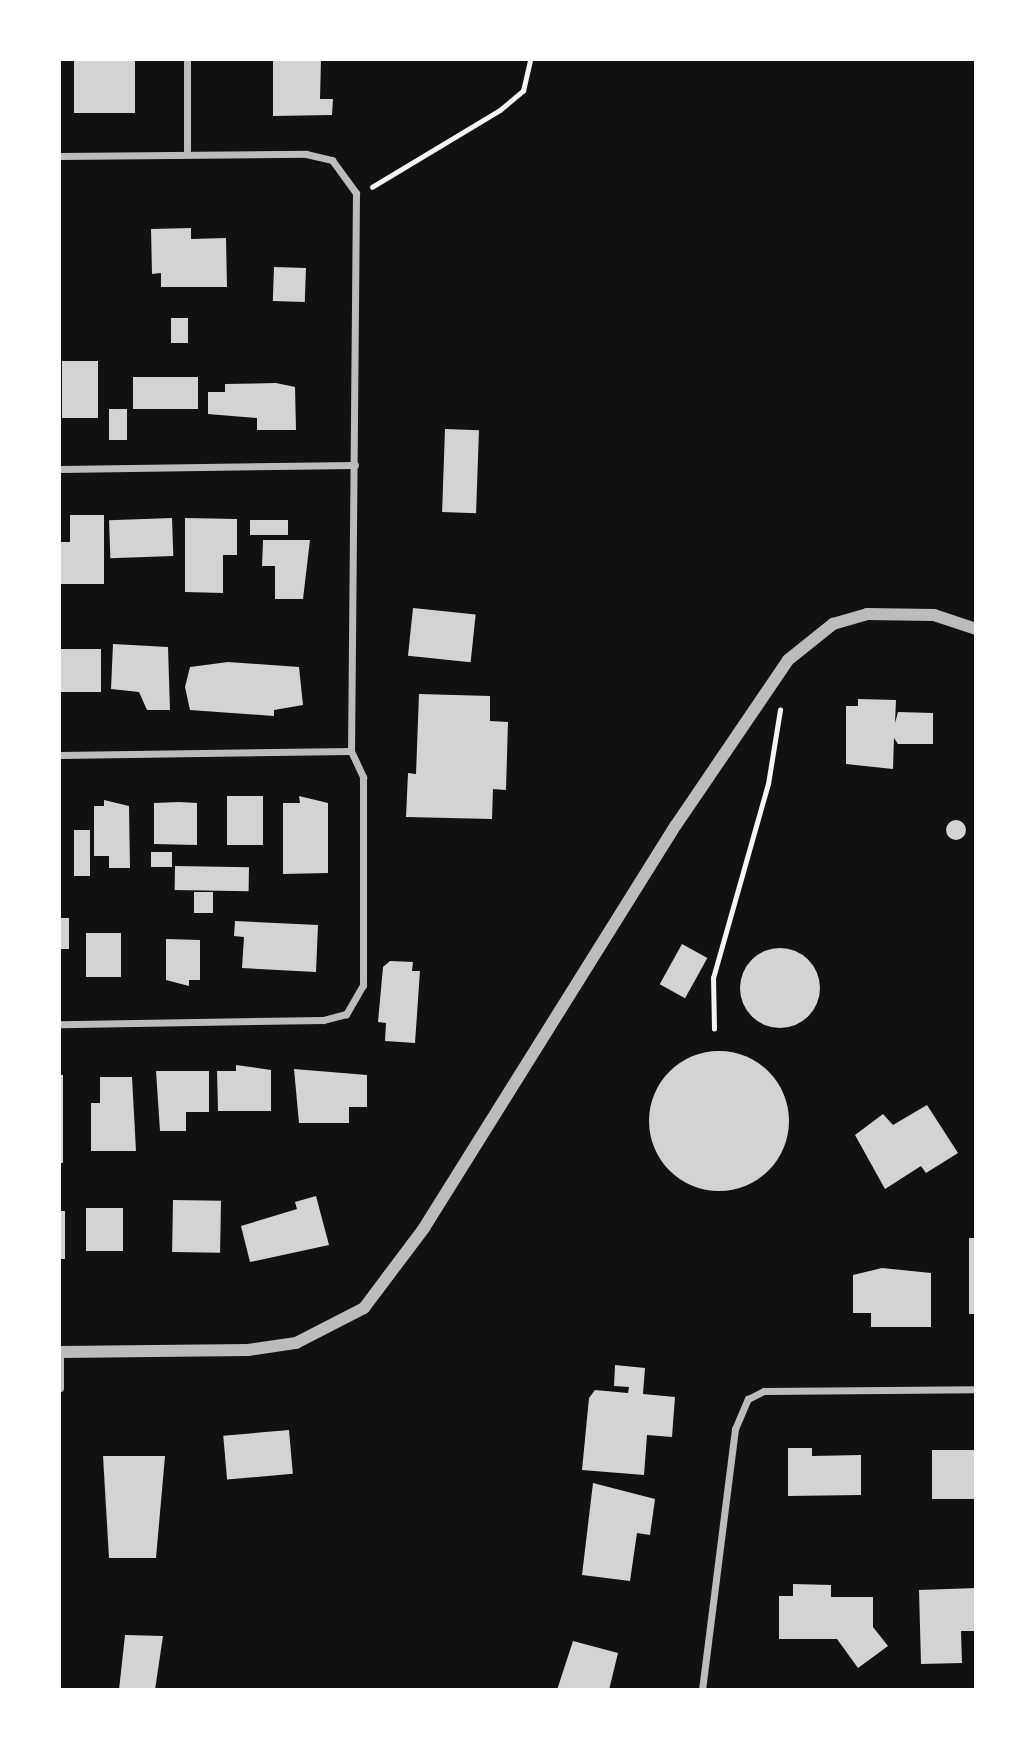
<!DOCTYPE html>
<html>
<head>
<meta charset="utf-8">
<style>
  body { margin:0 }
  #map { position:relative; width:1035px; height:1749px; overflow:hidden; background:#111; font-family:Mulish,sans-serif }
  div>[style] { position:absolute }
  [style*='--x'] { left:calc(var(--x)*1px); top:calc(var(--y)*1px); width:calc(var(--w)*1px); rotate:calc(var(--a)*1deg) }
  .building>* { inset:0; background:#d3d3d3; transform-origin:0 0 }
  .round { border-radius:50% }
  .path>* { height:4.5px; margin:-2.25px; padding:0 2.25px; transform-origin:2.25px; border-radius:2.25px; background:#f5f5f5 }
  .minor>* { height:7px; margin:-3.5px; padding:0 3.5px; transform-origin:3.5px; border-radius:3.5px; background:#bcbcbc }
  .tertiary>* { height:12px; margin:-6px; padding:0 6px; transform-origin:6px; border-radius:6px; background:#bcbcbc }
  span { translate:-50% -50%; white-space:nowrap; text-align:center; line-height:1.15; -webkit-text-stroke:5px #fff; paint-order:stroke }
  .frame { position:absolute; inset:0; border:61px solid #fff; pointer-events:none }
</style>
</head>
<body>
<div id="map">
  <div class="building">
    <div style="left:74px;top:60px;width:61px;height:53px"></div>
    <div style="clip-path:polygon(273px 60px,321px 60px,320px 99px,333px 99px,332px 115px,273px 116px)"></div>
    <div style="clip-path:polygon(191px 228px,191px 239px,226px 238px,227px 287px,161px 287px,161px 273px,152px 274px,151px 229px)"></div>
    <div style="left:274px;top:267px;width:32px;height:34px;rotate:2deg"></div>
    <div style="left:171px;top:318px;width:17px;height:25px"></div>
    <div style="left:62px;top:361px;width:36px;height:57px"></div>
    <div style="left:198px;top:377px;width:32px;height:65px;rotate:90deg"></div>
    <div style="clip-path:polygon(276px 383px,295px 387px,296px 430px,257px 430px,257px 418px,208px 414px,208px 392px,225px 392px,225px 384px)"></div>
    <div style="left:109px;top:409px;width:18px;height:31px"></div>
    <div style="left:445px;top:429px;width:34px;height:83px;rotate:2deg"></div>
    <div style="clip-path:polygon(70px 515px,104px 515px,104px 584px,60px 584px,60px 542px,70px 542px)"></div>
    <div style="left:172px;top:518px;width:38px;height:63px;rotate:88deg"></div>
    <div style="clip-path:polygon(185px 518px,237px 519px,237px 555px,223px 555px,223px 593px,185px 592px)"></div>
    <div style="left:250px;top:520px;width:38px;height:15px"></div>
    <div style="clip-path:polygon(263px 540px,310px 540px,303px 599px,275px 599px,275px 566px,262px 566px)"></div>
    <div style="left:413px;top:608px;width:63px;height:48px;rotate:6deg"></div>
    <div style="clip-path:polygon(113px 644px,168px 647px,170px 710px,147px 710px,139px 692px,111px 689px)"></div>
    <div style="left:60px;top:649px;width:41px;height:43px"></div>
    <div style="clip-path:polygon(228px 662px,299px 667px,303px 705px,274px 710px,274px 716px,190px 710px,185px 687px,190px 667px)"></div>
    <div style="clip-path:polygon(419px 694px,490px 696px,490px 721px,508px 722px,506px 790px,493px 789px,492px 819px,406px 817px,408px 773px,416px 774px)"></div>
    <div style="clip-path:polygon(858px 699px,896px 700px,895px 723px,898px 712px,933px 713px,933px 744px,898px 744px,894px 738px,893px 769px,846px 764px,846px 706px,858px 706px)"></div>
    <div style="left:227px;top:796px;width:36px;height:49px"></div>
    <div style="clip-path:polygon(299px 796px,328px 803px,328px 873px,283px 874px,283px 803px,300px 803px)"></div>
    <div style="clip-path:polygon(104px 800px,129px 806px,130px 868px,109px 868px,109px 856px,94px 856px,94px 806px,104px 806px)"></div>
    <div style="clip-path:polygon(179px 802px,197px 803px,197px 845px,154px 844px,154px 803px)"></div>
    <div class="round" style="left:946px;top:820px;width:20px;height:20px"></div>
    <div style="left:74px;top:830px;width:16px;height:46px"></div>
    <div style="left:151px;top:852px;width:21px;height:15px"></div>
    <div style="left:175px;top:866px;width:74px;height:24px;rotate:1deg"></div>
    <div style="left:194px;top:892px;width:19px;height:21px"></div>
    <div style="left:60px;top:918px;width:9px;height:31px"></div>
    <div style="clip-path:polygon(235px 921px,318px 925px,316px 972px,242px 968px,244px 937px,234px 936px)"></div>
    <div style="left:86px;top:933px;width:35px;height:44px"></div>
    <div style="clip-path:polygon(166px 939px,200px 940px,200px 980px,189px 980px,189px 986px,166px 980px)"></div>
    <div style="left:682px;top:944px;width:29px;height:46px;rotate:29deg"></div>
    <div class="round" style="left:740px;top:948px;width:80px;height:80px"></div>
    <div style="clip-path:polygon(390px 961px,413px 962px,412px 971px,420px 971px,415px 1043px,385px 1041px,386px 1023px,378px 1022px,383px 967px)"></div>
    <div class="round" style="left:649px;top:1051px;width:140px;height:140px"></div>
    <div style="clip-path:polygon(236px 1065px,271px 1070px,271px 1111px,218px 1111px,217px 1071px,236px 1071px)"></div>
    <div style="clip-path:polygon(294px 1069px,367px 1075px,367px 1107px,349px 1107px,349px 1123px,299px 1123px)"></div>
    <div style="clip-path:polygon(156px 1071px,209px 1071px,209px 1112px,186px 1112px,186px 1131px,160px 1131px)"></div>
    <div style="left:60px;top:1075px;width:3px;height:88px"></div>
    <div style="clip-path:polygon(100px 1077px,132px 1077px,136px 1151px,91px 1151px,91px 1103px,100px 1103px)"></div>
    <div style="clip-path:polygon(927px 1105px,958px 1153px,926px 1173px,921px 1166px,885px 1189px,855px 1135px,883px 1114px,893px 1125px)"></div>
    <div style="clip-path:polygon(316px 1196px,329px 1245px,250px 1262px,241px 1226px,297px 1209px,295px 1202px)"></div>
    <div style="left:173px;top:1200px;width:48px;height:52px;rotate:1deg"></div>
    <div style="left:86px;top:1208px;width:37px;height:43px"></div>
    <div style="left:60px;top:1211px;width:5px;height:48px"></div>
    <div style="left:969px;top:1238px;width:7px;height:76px"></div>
    <div style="clip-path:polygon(882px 1268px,931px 1273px,931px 1327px,871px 1327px,871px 1313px,853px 1313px,853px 1275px)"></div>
    <div style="clip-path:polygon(615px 1365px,645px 1368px,643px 1394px,675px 1397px,672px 1437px,647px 1435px,644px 1475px,582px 1470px,589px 1398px,595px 1390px,628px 1393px,629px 1387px,614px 1386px)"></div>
    <div style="left:289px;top:1430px;width:44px;height:66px;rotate:85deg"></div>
    <div style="clip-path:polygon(788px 1448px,812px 1448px,812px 1456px,861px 1455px,861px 1495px,788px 1496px)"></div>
    <div style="left:932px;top:1450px;width:44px;height:49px"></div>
    <div style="clip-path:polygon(103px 1456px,165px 1456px,156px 1558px,109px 1558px)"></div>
    <div style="clip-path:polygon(593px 1483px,655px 1499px,650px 1535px,637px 1533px,630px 1581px,582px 1575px)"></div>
    <div style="clip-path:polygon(793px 1584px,831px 1585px,831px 1597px,873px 1597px,873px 1627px,888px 1646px,858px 1668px,837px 1639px,779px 1639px,779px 1596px,793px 1596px)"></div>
    <div style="clip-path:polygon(976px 1588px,976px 1631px,961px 1631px,962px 1663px,921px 1664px,919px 1590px)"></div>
    <div style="clip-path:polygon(125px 1635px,163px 1636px,155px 1690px,119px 1690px)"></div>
    <div style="clip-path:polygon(573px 1641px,618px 1653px,609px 1690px,557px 1690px)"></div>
  </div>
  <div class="path">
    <div style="--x:372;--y:187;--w:149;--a:-31"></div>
    <div style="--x:500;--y:110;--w:30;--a:-40"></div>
    <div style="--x:523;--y:91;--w:32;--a:-77"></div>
    <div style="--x:714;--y:1029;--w:51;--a:-91.1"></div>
    <div style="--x:713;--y:978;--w:202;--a:-74.2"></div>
    <div style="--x:768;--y:784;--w:75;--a:-80.8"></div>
  </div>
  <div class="minor">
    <div style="--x:187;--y:60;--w:94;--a:90"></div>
    <div style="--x:60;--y:156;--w:246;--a:-0.5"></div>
    <div style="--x:306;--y:154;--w:27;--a:13"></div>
    <div style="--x:332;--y:160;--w:41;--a:54"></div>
    <div style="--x:356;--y:193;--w:558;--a:90.51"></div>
    <div style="--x:351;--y:751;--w:29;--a:65"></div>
    <div style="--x:363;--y:777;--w:208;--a:90"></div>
    <div style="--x:363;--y:985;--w:34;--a:120"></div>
    <div style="--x:346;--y:1014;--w:24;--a:165"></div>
    <div style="--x:323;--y:1020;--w:263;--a:179.1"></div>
    <div style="--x:60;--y:469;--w:295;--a:-0.8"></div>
    <div style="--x:60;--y:755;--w:291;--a:-0.8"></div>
    <div style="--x:60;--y:1388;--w:36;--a:-90"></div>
    <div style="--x:702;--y:1690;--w:263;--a:-82.8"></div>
    <div style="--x:735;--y:1429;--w:33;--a:-67"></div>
    <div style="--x:748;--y:1399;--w:18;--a:-27"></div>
    <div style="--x:764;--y:1391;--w:212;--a:-0.5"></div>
  </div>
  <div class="tertiary">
    <div style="--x:60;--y:1352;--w:188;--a:-0.6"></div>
    <div style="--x:248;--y:1350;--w:49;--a:-8.3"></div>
    <div style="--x:296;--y:1343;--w:76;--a:-27.2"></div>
    <div style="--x:364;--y:1308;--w:100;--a:-53.1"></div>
    <div style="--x:424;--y:1228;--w:475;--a:-58"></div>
    <div style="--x:676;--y:825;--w:199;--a:-55.8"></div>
    <div style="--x:788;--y:660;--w:58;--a:-38.7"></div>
    <div style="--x:833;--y:624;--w:35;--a:-16"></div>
    <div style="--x:867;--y:614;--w:67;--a:0.9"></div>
    <div style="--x:934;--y:615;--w:44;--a:18.4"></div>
  </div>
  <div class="frame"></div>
</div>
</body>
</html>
